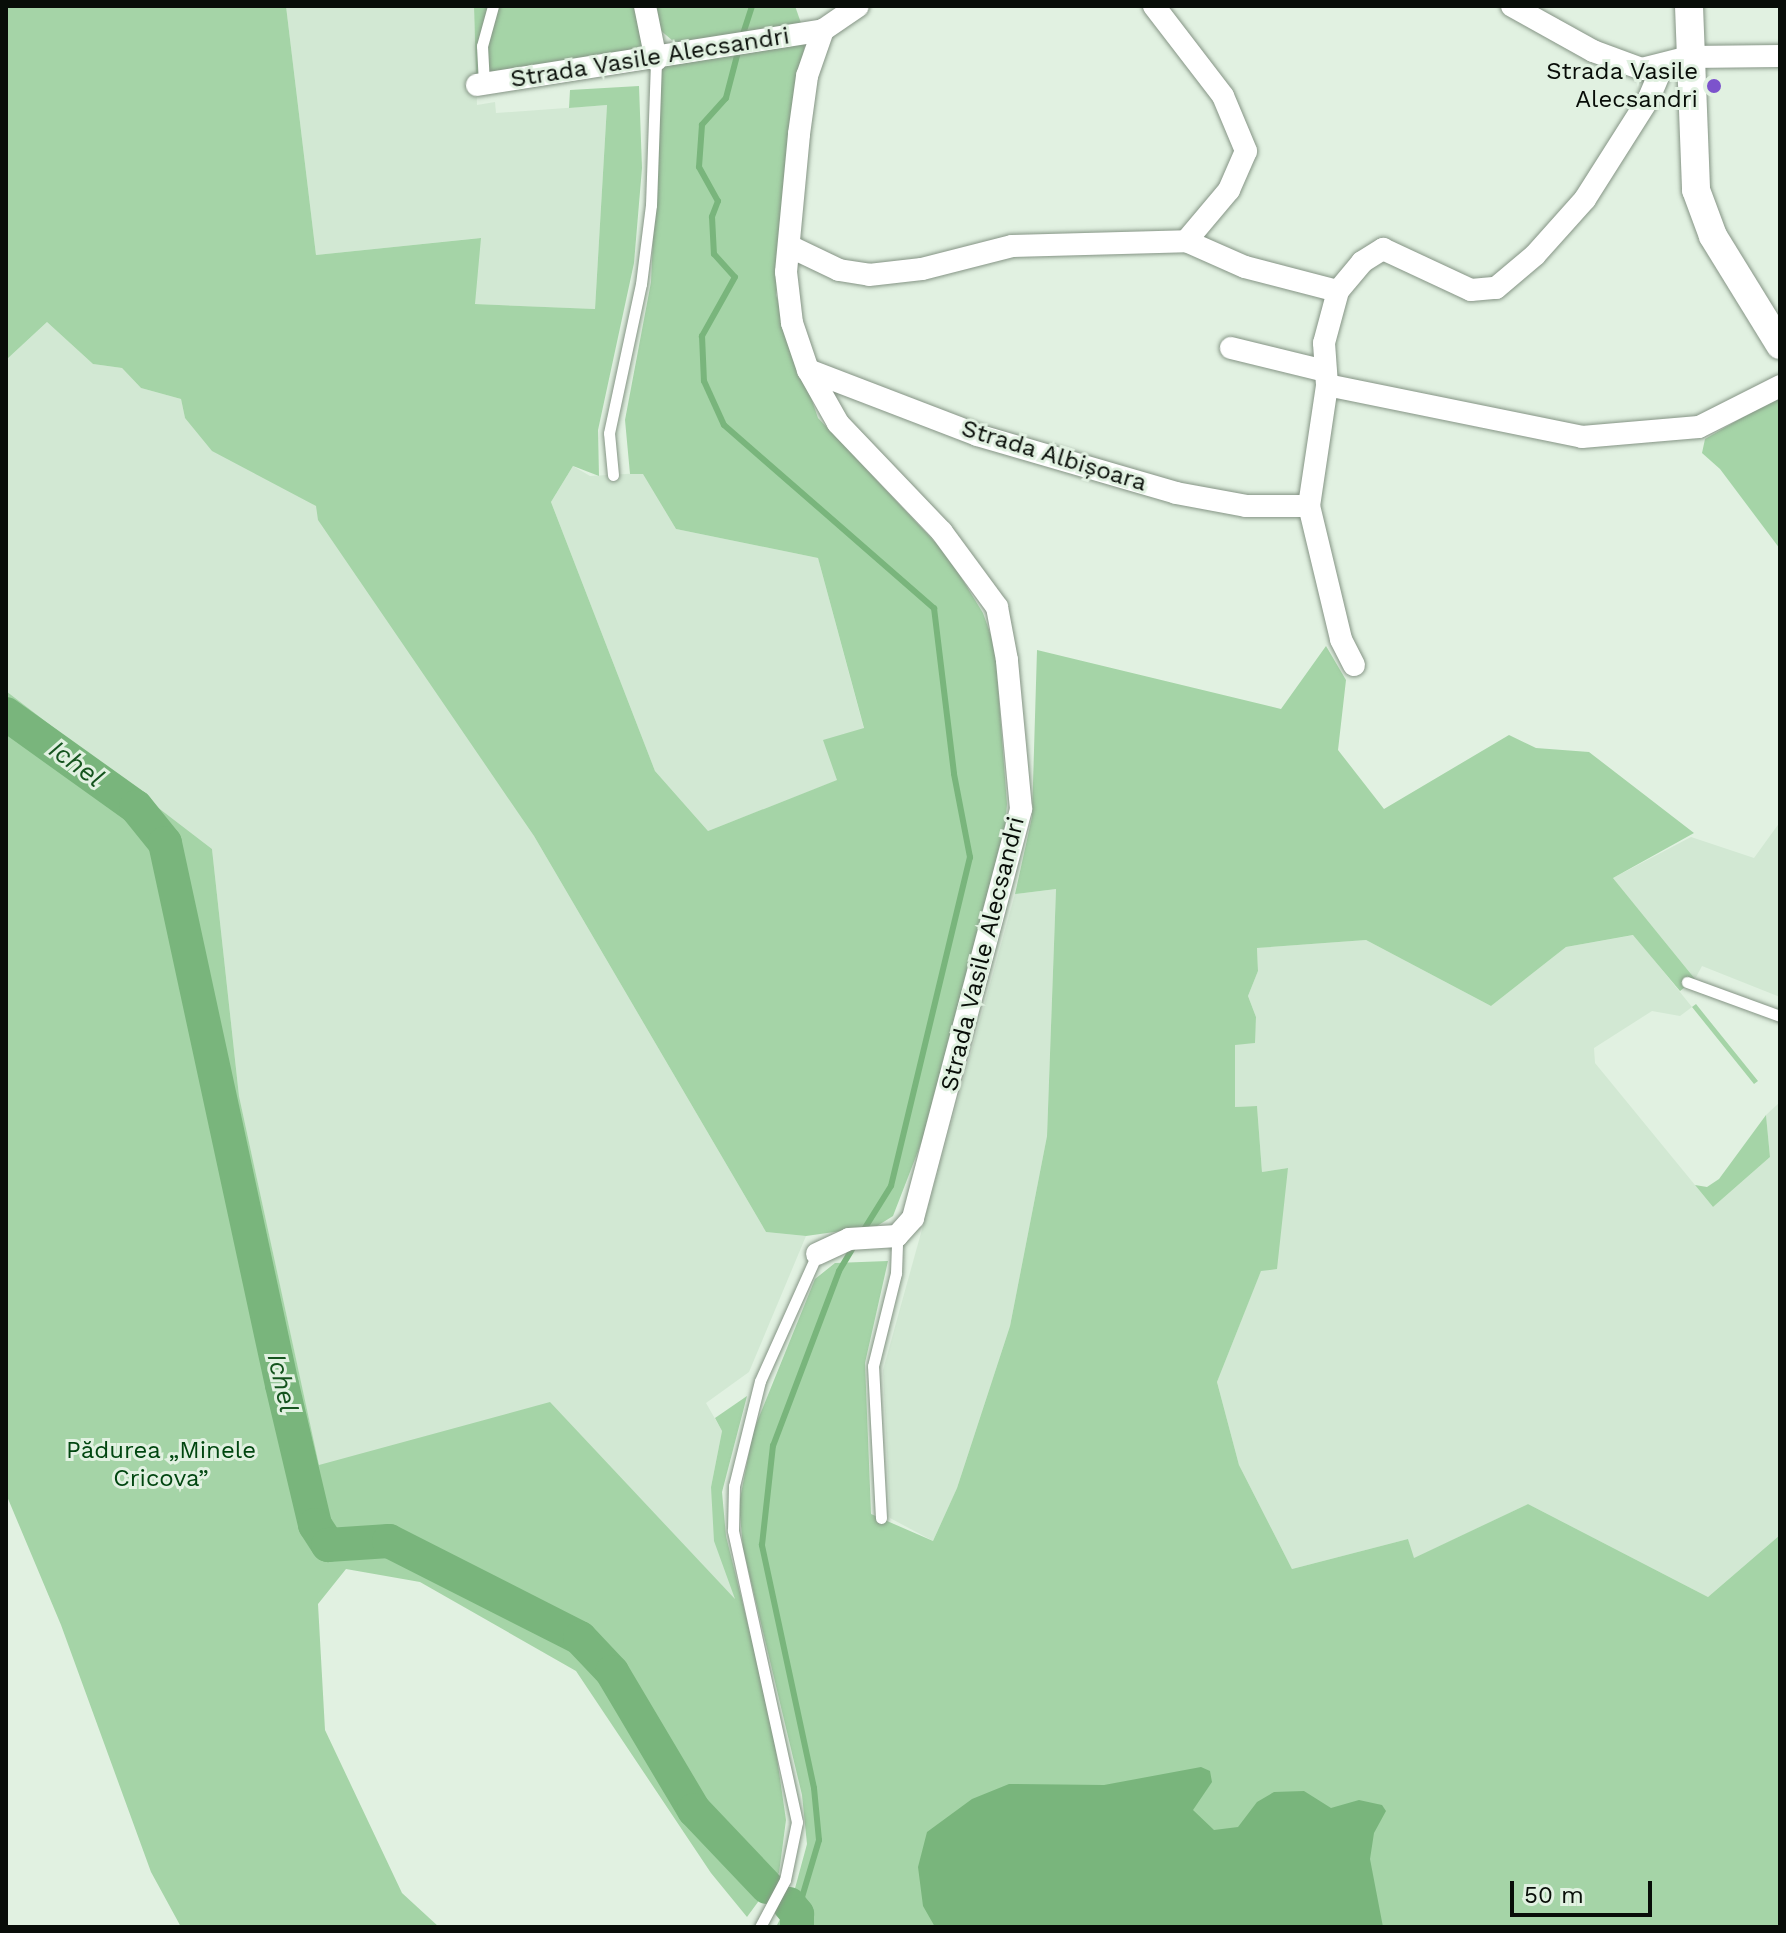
<!DOCTYPE html>
<html>
<head>
<meta charset="utf-8">
<style>
  body { margin:0 }
  #map { position:relative; width:1786px; height:1933px; overflow:hidden; background:#e1f1e1; font-family:"Work Sans",sans-serif }
  div>[style] { position:absolute }
  [style*='--x'] { left:calc(var(--x)*1px); top:calc(var(--y)*1px); width:calc(var(--w)*1px); rotate:calc(var(--a)*1deg) }
  .built>* { inset:0; background:#d2e8d3 }
  .green>* { inset:0; background:#a5d4a7 }
  .water>* { inset:0; background:#79b57c }
  .stream>* { height:6px; margin:-3px; padding:0 3px; transform-origin:3px; border-radius:3px; background:#79b57c }
  .river>* { height:34px; margin:-17px; padding:0 17px; transform-origin:17px; border-radius:17px; background:#79b57c }
  .roads { filter:drop-shadow(0 0 2px #859485) drop-shadow(0 0 2px #859485) }
  .service>* { height:11px; margin:-5.5px; padding:0 5.5px; transform-origin:5.5px; border-radius:5.5px; background:#fff }
  .minor>* { height:22px; margin:-11px; padding:0 11px; transform-origin:11px; border-radius:11px; background:#fff }
  .tertiary>* { height:28px; margin:-14px; padding:0 14px; transform-origin:14px; border-radius:14px; background:#fff }
  .dots>* { width:22px; height:22px; translate:-50% -50%; box-sizing:border-box; border:4px solid #e1f1e1; border-radius:50% }
  span { translate:-50% -50%; white-space:nowrap; text-align:center; line-height:1.15; -webkit-text-stroke:6px #e1f1e1; paint-order:stroke }
  .street-label { font-size:24px; color:#080d08 }
  .poi-label { font-size:24px; color:#080d08 }
  .right { translate:-100% -50%; text-align:right }
  .park-label { font-size:24px; color:#014610 }
  .water-label { font-size:26px; color:#15541e; font-style:italic }
  .frame { position:absolute; inset:0; border:8px solid #080d08; pointer-events:none }
  .scale { position:absolute; left:1510px; top:1881px; width:142px; height:36px; box-sizing:border-box; border:4px solid #080d08; border-top:0; padding-left:10px; font-size:24px; line-height:28px; white-space:nowrap; color:#080d08; -webkit-text-stroke:6px #e1f1e1; paint-order:stroke }
</style>
</head>
<body>
<div id="map">
  <div class="built">
    <div style="clip-path:polygon(286px 6px,474px 6px,477px 105px,495px 102px,496px 113px,607px 105px,595px 309px,474px 304px,480px 238px,316px 255px)"></div>
    <div style="clip-path:polygon(47px 322px,93px 364px,122px 368px,141px 388px,181px 399px,185px 418px,316px 506px,534px 836px,766px 1232px,806px 1236px,749px 1372px,706px 1403px,722px 1431px,711px 1487px,736px 1601px,550px 1403px,319px 1466px,239px 1096px,212px 849px,6px 691px,6px 360px)"></div>
    <div style="clip-path:polygon(573px 466px,590px 476px,643px 473px,676px 529px,818px 558px,864px 729px,838px 780px,708px 831px,655px 771px,551px 502px)"></div>
    <div style="clip-path:polygon(1780px 822px,1780px 997px,1702px 966px,1695px 979px,1613px 878px,1691px 837px,1754px 858px)"></div>
    <div style="clip-path:polygon(1056px 889px,1047px 1136px,1010px 1326px,957px 1488px,933px 1541px,890px 1518px,883px 1370px,1015px 894px)"></div>
    <div style="clip-path:polygon(1634px 935px,1692px 1007px,1680px 1016px,1652px 1011px,1594px 1048px,1595px 1063px,1713px 1207px,1770px 1157px,1766px 1115px,1780px 1102px,1780px 1535px,1708px 1597px,1528px 1504px,1413px 1559px,1408px 1539px,1292px 1569px,1239px 1465px,1217px 1382px,1261px 1270px,1288px 1168px,1262px 1172px,1257px 1106px,1235px 1107px,1235px 1044px,1254px 1043px,1256px 1017px,1248px 996px,1258px 971px,1257px 948px,1366px 940px,1491px 1006px,1566px 947px)"></div>
  </div>
  <div class="green">
    <div style="clip-path:polygon(6px 6px,286px 6px,316px 255px,481px 238px,475px 304px,595px 309px,607px 105px,569px 108px,570px 90px,639px 86px,642px 168px,634px 263px,598px 430px,599px 476px,573px 466px,551px 502px,655px 771px,708px 831px,837px 780px,823px 740px,864px 728px,818px 558px,676px 529px,643px 474px,630px 474px,625px 420px,651px 282px,661px 67px,805px 41px,776px 295px,818px 418px,948px 556px,983px 613px,995px 647px,1007px 804px,1002px 862px,927px 1128px,893px 1216px,877px 1226px,806px 1236px,766px 1232px,534px 836px,318px 520px,316px 506px,212px 451px,185px 418px,181px 399px,141px 388px,122px 368px,93px 364px,47px 322px,6px 360px)"></div>
    <div style="clip-path:polygon(474px 6px,639px 6px,648px 44px,638px 53px,476px 76px)"></div>
    <div style="clip-path:polygon(650px 6px,795px 6px,801px 23px,688px 45px,673px 41px,659px 29px)"></div>
    <div style="clip-path:polygon(1780px 396px,1780px 549px,1720px 469px,1702px 453px,1705px 439px)"></div>
    <div style="clip-path:polygon(1326px 646px,1346px 680px,1338px 750px,1384px 809px,1509px 735px,1536px 748px,1589px 752px,1694px 833px,1613px 878px,1695px 979px,1680px 991px,1633px 935px,1566px 947px,1491px 1006px,1366px 940px,1257px 948px,1258px 971px,1248px 996px,1256px 1017px,1255px 1043px,1235px 1045px,1235px 1107px,1257px 1106px,1262px 1172px,1288px 1168px,1277px 1269px,1261px 1271px,1217px 1382px,1239px 1465px,1292px 1569px,1408px 1539px,1414px 1558px,1528px 1504px,1708px 1597px,1780px 1535px,1780px 1927px,776px 1927px,794px 1892px,807px 1844px,802px 1795px,743px 1548px,739px 1504px,753px 1432px,815px 1279px,835px 1263px,888px 1261px,865px 1363px,871px 1514px,933px 1541px,957px 1488px,1010px 1326px,1047px 1136px,1056px 889px,1015px 894px,1032px 817px,1037px 650px,1281px 709px)"></div>
    <div style="clip-path:polygon(6px 691px,212px 849px,239px 1096px,319px 1465px,550px 1402px,735px 1599px,714px 1541px,711px 1487px,722px 1431px,715px 1418px,747px 1396px,722px 1492px,726px 1536px,771px 1717px,786px 1820px,779px 1873px,747px 1917px,711px 1873px,576px 1671px,420px 1582px,346px 1569px,318px 1604px,325px 1730px,402px 1893px,439px 1927px,181px 1927px,151px 1872px,61px 1625px,6px 1494px)"></div>
    <div style="clip-path:polygon(1696px 1004px,1708px 1019px,1758px 1081px,1754px 1084px,1692px 1007px)"></div>
    <div style="clip-path:polygon(1766px 1115px,1770px 1157px,1713px 1207px,1695px 1185px,1707px 1187px,1719px 1179px)"></div>
  </div>
  <div class="water">
    <div style="clip-path:polygon(1201px 1767px,1210px 1771px,1212px 1782px,1193px 1810px,1214px 1830px,1238px 1827px,1257px 1802px,1274px 1792px,1304px 1791px,1331px 1808px,1359px 1800px,1382px 1805px,1386px 1811px,1374px 1833px,1370px 1859px,1383px 1927px,935px 1927px,923px 1906px,918px 1867px,927px 1832px,972px 1799px,1009px 1784px,1104px 1785px)"></div>
  </div>
  <div class="stream">
    <div style="--x:742;--y:37;--w:33;--a:-72"></div>
    <div style="--x:739;--y:48;--w:52;--a:104.6"></div>
    <div style="--x:726;--y:98;--w:36;--a:132"></div>
    <div style="--x:702;--y:125;--w:42;--a:94.1"></div>
    <div style="--x:699;--y:167;--w:39;--a:61"></div>
    <div style="--x:718;--y:201;--w:17;--a:111"></div>
    <div style="--x:712;--y:217;--w:37;--a:87"></div>
    <div style="--x:714;--y:254;--w:31;--a:48"></div>
    <div style="--x:735;--y:277;--w:68;--a:119.2"></div>
    <div style="--x:702;--y:336;--w:45;--a:87.5"></div>
    <div style="--x:704;--y:381;--w:48;--a:65.6"></div>
    <div style="--x:724;--y:425;--w:279;--a:41.1"></div>
    <div style="--x:934;--y:608;--w:167;--a:83.1"></div>
    <div style="--x:954;--y:774;--w:85;--a:79.1"></div>
    <div style="--x:970;--y:857;--w:338;--a:103.5"></div>
    <div style="--x:891;--y:1186;--w:53;--a:121.9"></div>
    <div style="--x:797;--y:1914;--w:77;--a:-73.4"></div>
    <div style="--x:819;--y:1840;--w:52;--a:-95.5"></div>
    <div style="--x:814;--y:1788;--w:249;--a:-102.1"></div>
    <div style="--x:762;--y:1545;--w:100;--a:-83.7"></div>
    <div style="--x:773;--y:1446;--w:187;--a:-69.3"></div>
    <div style="--x:839;--y:1271;--w:31;--a:-59"></div>
  </div>
  <div class="river">
    <div style="--x:6;--y:714;--w:160;--a:35.6"></div>
    <div style="--x:136;--y:807;--w:46;--a:51.1"></div>
    <div style="--x:165;--y:843;--w:554;--a:77.82"></div>
    <div style="--x:282;--y:1385;--w:144;--a:76.7"></div>
    <div style="--x:315;--y:1525;--w:24;--a:57"></div>
    <div style="--x:328;--y:1545;--w:61;--a:-3.8"></div>
    <div style="--x:389;--y:1541;--w:214;--a:26.9"></div>
    <div style="--x:580;--y:1638;--w:47;--a:46.7"></div>
    <div style="--x:612;--y:1672;--w:161;--a:59.3"></div>
    <div style="--x:694;--y:1810;--w:106;--a:46.5"></div>
    <div style="--x:789;--y:1904;--w:13;--a:51"></div>
    <div style="--x:797;--y:1914;--w:13;--a:90"></div>
  </div>
  <div class="roads">
    <div class="service">
      <div style="--x:484;--y:84;--w:38;--a:-93"></div>
      <div style="--x:482;--y:46;--w:41;--a:-74.6"></div>
      <div style="--x:613;--y:475;--w:42;--a:-95.4"></div>
      <div style="--x:609;--y:433;--w:152;--a:-77.9"></div>
      <div style="--x:641;--y:284;--w:80;--a:-82.8"></div>
      <div style="--x:651;--y:205;--w:145;--a:-88"></div>
      <div style="--x:1687;--y:982;--w:99;--a:20.1"></div>
      <div style="--x:881;--y:1518;--w:152;--a:-93"></div>
      <div style="--x:873;--y:1366;--w:96;--a:-76.1"></div>
      <div style="--x:896;--y:1273;--w:37;--a:-88"></div>
      <div style="--x:760;--y:1927;--w:53;--a:-62"></div>
      <div style="--x:785;--y:1880;--w:59;--a:-78.3"></div>
      <div style="--x:797;--y:1822;--w:299;--a:-102.4"></div>
      <div style="--x:733;--y:1530;--w:44;--a:-88.7"></div>
      <div style="--x:734;--y:1486;--w:108;--a:-76.1"></div>
      <div style="--x:760;--y:1381;--w:139;--a:-65.8"></div>
    </div>
    <div class="minor">
      <div style="--x:645;--y:6;--w:55;--a:78.5"></div>
      <div style="--x:1154;--y:6;--w:113;--a:52.5"></div>
      <div style="--x:1223;--y:96;--w:60;--a:67.3"></div>
      <div style="--x:1246;--y:151;--w:43;--a:113.6"></div>
      <div style="--x:1229;--y:190;--w:67;--a:130.1"></div>
      <div style="--x:1512;--y:6;--w:93;--a:29.1"></div>
      <div style="--x:1593;--y:51;--w:52;--a:20.2"></div>
      <div style="--x:1642;--y:69;--w:49;--a:-14.3"></div>
      <div style="--x:1689;--y:57;--w:91;--a:-0.6"></div>
      <div style="--x:477;--y:85;--w:350;--a:-9"></div>
      <div style="--x:823;--y:30;--w:42;--a:-34.4"></div>
      <div style="--x:789;--y:246;--w:55;--a:25.6"></div>
      <div style="--x:839;--y:270;--w:30;--a:9"></div>
      <div style="--x:869;--y:275;--w:53;--a:-6.5"></div>
      <div style="--x:922;--y:269;--w:93;--a:-14.3"></div>
      <div style="--x:1012;--y:246;--w:174;--a:-1.6"></div>
      <div style="--x:1186;--y:241;--w:64;--a:23.8"></div>
      <div style="--x:1245;--y:267;--w:96;--a:14.5"></div>
      <div style="--x:1231;--y:348;--w:97;--a:13.7"></div>
      <div style="--x:808;--y:370;--w:181;--a:21"></div>
      <div style="--x:977;--y:435;--w:207;--a:16.2"></div>
      <div style="--x:1176;--y:493;--w:71;--a:10.5"></div>
      <div style="--x:1246;--y:506;--w:63;--a:0"></div>
      <div style="--x:1327;--y:385;--w:260;--a:11.5"></div>
      <div style="--x:1582;--y:437;--w:117;--a:-4.9"></div>
      <div style="--x:1699;--y:427;--w:91;--a:-26.8"></div>
      <div style="--x:1354;--y:665;--w:29;--a:-117"></div>
      <div style="--x:1341;--y:639;--w:137;--a:-103.5"></div>
      <div style="--x:1309;--y:506;--w:122;--a:-81.5"></div>
      <div style="--x:1327;--y:385;--w:42;--a:-94.1"></div>
      <div style="--x:1324;--y:343;--w:54;--a:-74.9"></div>
      <div style="--x:1338;--y:291;--w:38;--a:-50"></div>
      <div style="--x:1362;--y:262;--w:25;--a:-32"></div>
      <div style="--x:1383;--y:249;--w:97;--a:25"></div>
      <div style="--x:1471;--y:290;--w:25;--a:-5"></div>
      <div style="--x:1496;--y:288;--w:51;--a:-40.2"></div>
      <div style="--x:1535;--y:255;--w:75;--a:-48.2"></div>
      <div style="--x:1585;--y:199;--w:120;--a:-57.6"></div>
      <div style="--x:1649;--y:98;--w:34;--a:-67"></div>
      <div style="--x:817;--y:1254;--w:35;--a:-25"></div>
      <div style="--x:849;--y:1239;--w:48;--a:-3.6"></div>
      <div style="--x:897;--y:1236;--w:24;--a:-48"></div>
      <div style="--x:913;--y:1218;--w:423;--a:-75.2"></div>
      <div style="--x:1021;--y:809;--w:150;--a:-95.4"></div>
      <div style="--x:1007;--y:660;--w:54;--a:-100.7"></div>
      <div style="--x:997;--y:607;--w:93;--a:-126.3"></div>
      <div style="--x:942;--y:532;--w:151;--a:-133.7"></div>
      <div style="--x:838;--y:423;--w:61;--a:-119.5"></div>
      <div style="--x:808;--y:370;--w:50;--a:-108.8"></div>
      <div style="--x:792;--y:323;--w:51;--a:-96.7"></div>
      <div style="--x:786;--y:272;--w:139;--a:-84.6"></div>
      <div style="--x:799;--y:134;--w:59;--a:-82.1"></div>
      <div style="--x:807;--y:76;--w:49;--a:-70.8"></div>
    </div>
    <div class="tertiary">
      <div style="--x:1689;--y:6;--w:184;--a:87.8"></div>
      <div style="--x:1696;--y:190;--w:49;--a:69.7"></div>
      <div style="--x:1713;--y:236;--w:128;--a:58.4"></div>
    </div>
  </div>
  <div class="dots">
    <div style="left:1714px;top:86px;background:#7c53cc"></div>
  </div>
  <div class="street-label">
    <span style="left:650px;top:58px;rotate:-9deg">Strada Vasile Alecsandri</span>
    <span style="left:1054px;top:456px;rotate:17deg">Strada Albișoara</span>
    <span style="left:983px;top:954px;rotate:-76deg">Strada Vasile Alecsandri</span>
  </div>
  <div class="poi-label">
    <span class="right" style="left:1698px;top:86px">Strada Vasile<br>Alecsandri</span>
  </div>
  <div class="park-label">
    <span style="left:161px;top:1465px">Pădurea „Minele<br>Cricova”</span>
  </div>
  <div class="water-label">
    <span style="left:76px;top:764px;rotate:36deg">Ichel</span>
    <span style="left:282px;top:1383px;rotate:77deg">Ichel</span>
  </div>
  <div class="frame"></div>
  <div class="scale">50 m</div>
</div>
</body>
</html>
